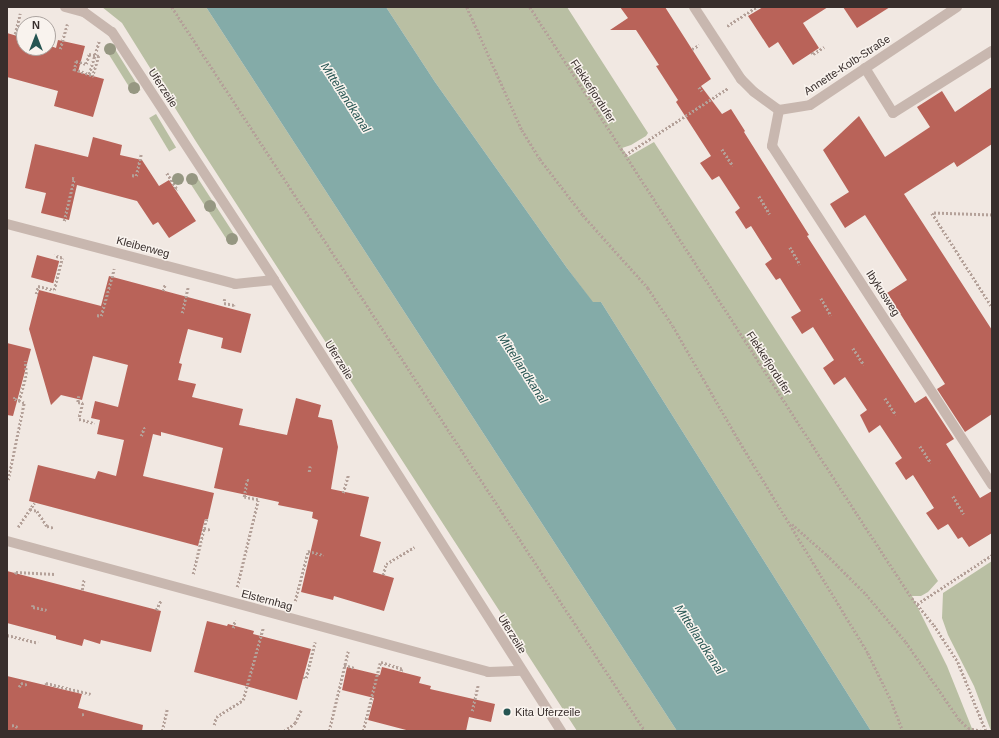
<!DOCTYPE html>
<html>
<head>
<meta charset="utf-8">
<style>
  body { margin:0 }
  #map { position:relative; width:999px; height:738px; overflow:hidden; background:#f1e8e2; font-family:Helvetica,sans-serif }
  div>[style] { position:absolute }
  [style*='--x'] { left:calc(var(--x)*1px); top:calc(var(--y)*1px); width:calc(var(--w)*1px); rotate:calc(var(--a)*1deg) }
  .green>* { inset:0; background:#b9bfa3; transform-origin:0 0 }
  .water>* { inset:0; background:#84aba8 }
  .building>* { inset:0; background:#b96359; transform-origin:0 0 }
  .path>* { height:2.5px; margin-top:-1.25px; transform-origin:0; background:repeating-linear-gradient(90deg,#b4a199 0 2px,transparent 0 4px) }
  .service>* { height:10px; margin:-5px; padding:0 5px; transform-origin:5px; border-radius:5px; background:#c8b7af }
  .minor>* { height:10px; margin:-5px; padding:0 5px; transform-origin:5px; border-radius:5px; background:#c8b7af }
  .path-bridge>* { height:2.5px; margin-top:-1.25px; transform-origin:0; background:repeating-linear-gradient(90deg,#b4a199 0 2px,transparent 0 4px) }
  .trees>* { width:12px; height:12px; margin:-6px; border-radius:50%; background:#969782 }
  .dots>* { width:11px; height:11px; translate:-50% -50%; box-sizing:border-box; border:2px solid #f9f3ee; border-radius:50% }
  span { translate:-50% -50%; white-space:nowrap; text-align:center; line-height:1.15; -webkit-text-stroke:3px #f9f3ee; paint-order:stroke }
  .street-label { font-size:11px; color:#382e2c }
  .poi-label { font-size:11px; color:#382e2c }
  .left { translate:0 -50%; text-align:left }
  .water-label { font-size:12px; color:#265552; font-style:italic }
  .frame { position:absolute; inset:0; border:8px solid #382e2c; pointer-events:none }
  .north { position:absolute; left:16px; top:16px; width:40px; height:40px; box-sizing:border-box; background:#f9f3ee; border:1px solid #aca4a0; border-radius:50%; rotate:0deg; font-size:11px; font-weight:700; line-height:16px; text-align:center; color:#382e2c }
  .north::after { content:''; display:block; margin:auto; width:14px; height:18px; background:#265552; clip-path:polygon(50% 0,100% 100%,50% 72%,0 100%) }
</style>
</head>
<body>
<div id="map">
  <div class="green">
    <div style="clip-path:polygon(102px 7px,206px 7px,677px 731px,577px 731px,195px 140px,122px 23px)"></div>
    <div style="clip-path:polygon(386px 7px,567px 7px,648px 133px,646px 136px,631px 145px,622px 148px,628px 157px,654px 142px,938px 581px,928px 592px,921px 596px,912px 596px,947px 666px,973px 731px,871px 731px,601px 302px,593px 303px,567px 268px,435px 82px)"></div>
    <div style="left:113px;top:46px;width:52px;height:8px;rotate:58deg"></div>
    <div style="left:156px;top:114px;width:39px;height:8px;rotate:59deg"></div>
    <div style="left:195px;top:174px;width:77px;height:9px;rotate:57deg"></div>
    <div style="clip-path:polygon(992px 561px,992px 731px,991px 731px,974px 686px,948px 635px,942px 618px,943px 593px)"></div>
  </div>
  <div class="water">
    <div style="clip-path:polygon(206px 7px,386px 7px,435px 82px,567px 268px,593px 302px,601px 302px,871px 731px,677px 731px)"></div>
  </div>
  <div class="building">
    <div style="clip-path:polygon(620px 7px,665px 7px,711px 79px,701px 86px,722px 114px,731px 109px,745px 131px,744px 132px,809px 235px,807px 236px,915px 403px,926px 396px,954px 439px,946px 444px,980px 498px,992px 491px,992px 533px,969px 547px,962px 537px,958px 539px,948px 524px,938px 530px,926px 513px,934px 508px,913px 475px,906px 480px,895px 463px,902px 458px,880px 425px,869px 433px,860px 415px,867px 410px,845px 377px,834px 385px,823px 368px,834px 360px,813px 327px,802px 334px,791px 317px,801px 311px,780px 278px,776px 280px,765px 264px,772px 259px,751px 226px,746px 229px,735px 212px,740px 208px,719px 176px,712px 180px,700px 163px,711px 156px,676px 102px,678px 100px,656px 66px,659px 65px,636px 30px,610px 30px,628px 18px)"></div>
    <div style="clip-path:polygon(763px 7px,828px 7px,803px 23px,819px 48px,793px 65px,778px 42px,769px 48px,748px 16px)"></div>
    <div style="clip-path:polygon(843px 7px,890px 7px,857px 28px)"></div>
    <div style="clip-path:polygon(7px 33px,24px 38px,24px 48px,48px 48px,48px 45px,56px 48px,58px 40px,85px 46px,78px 72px,104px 79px,93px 117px,54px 106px,58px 91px,7px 77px)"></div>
    <div style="clip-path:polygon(992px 87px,992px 144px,957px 167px,954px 162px,904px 194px,992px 330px,992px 414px,965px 432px,937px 389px,945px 384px,887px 293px,907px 280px,865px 215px,845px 228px,830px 204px,849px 192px,823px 150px,859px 116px,885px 157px,930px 127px,917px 107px,942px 91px,955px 112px)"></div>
    <div style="clip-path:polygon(93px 137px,122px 145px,120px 155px,142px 160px,159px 186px,169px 180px,196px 221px,169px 238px,158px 222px,153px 225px,137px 201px,77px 185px,69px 220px,41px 213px,46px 193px,25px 188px,35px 144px,88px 157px)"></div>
    <div style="left:37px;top:255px;width:23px;height:23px;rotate:15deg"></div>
    <div style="clip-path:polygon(109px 276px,251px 314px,241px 353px,221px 348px,223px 338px,188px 329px,179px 363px,182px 364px,178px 380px,196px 384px,192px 397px,243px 409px,239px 425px,287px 435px,296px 398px,321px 405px,318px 417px,332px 420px,338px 447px,331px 489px,369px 497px,360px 536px,381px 542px,373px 572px,394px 578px,384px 611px,334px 596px,333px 600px,301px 592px,318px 520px,312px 518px,313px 512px,278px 505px,279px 502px,214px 488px,223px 448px,161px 432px,161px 436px,153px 434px,143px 476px,214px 493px,208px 519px,205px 519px,198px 546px,29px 501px,38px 465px,95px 479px,98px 471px,116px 476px,124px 440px,97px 434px,100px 420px,91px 418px,95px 401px,118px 407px,128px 365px,93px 356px,82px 400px,61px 395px,51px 405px,29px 329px,39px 290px,101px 306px)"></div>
    <div style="clip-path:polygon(7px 343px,31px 349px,13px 416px,7px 415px)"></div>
    <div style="clip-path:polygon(7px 571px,161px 611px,151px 652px,101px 640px,100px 644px,84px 639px,82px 646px,56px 639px,56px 636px,7px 623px)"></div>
    <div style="clip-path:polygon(207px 621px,227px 626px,228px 624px,254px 631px,253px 634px,311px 649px,297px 700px,194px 672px)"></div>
    <div style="clip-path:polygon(347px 667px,380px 675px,382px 667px,421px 677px,419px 683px,431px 686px,430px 689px,495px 704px,491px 722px,469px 717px,466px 731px,410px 731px,368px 720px,374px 698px,342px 690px)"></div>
    <div style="clip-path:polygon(7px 676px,82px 694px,78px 708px,143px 725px,142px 731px,7px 731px)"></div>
  </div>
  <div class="path">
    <div style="--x:172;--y:7;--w:865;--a:56.84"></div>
    <div style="--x:467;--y:7;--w:135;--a:65.9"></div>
    <div style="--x:522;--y:130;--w:34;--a:58"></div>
    <div style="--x:540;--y:159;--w:71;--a:52.5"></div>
    <div style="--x:583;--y:215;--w:98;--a:48.3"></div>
    <div style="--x:648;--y:288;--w:45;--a:56.7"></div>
    <div style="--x:673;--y:326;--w:130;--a:60.1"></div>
    <div style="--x:738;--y:439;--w:250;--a:58.7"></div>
    <div style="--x:868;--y:653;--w:52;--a:63.9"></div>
    <div style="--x:891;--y:700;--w:33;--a:69"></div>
    <div style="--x:530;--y:7;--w:603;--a:57.18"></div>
    <div style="--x:857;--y:514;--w:100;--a:56.8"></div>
    <div style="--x:912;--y:598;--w:35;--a:51"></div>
    <div style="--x:934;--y:625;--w:44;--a:57"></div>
    <div style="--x:958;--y:662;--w:74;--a:67.9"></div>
    <div style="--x:45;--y:24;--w:2;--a:-63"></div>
    <div style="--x:727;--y:26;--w:35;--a:-33"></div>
    <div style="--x:19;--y:37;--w:1;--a:-45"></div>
    <div style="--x:20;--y:36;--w:5;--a:-158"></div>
    <div style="--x:15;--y:34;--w:21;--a:-76"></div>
    <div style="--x:60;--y:49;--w:26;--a:-74"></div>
    <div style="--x:692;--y:49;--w:8;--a:-30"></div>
    <div style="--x:812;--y:52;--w:2;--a:63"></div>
    <div style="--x:813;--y:54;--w:13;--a:-32"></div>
    <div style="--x:74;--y:71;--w:10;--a:-79"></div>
    <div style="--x:76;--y:61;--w:10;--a:17"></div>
    <div style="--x:86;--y:64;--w:10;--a:-73"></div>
    <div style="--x:89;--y:54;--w:10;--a:11"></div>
    <div style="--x:99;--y:56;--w:21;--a:107"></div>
    <div style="--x:89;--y:74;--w:34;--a:-73"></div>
    <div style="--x:699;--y:87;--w:5;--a:53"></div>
    <div style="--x:722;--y:149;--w:20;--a:57"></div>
    <div style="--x:625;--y:155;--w:123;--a:-33"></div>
    <div style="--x:167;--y:173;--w:19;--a:58"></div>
    <div style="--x:177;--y:189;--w:1;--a:135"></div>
    <div style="--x:132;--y:175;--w:4;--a:14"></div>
    <div style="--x:136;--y:176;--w:22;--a:-77"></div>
    <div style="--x:759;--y:196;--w:21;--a:59"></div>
    <div style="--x:992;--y:215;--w:60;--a:-178.1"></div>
    <div style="--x:932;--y:213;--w:112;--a:57.4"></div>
    <div style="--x:64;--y:221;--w:43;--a:-76.6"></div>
    <div style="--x:74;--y:179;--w:3;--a:-162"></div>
    <div style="--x:790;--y:247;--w:20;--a:60"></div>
    <div style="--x:163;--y:291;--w:7;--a:-74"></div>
    <div style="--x:36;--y:294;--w:8;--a:-76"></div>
    <div style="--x:38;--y:286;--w:16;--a:14"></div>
    <div style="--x:54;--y:290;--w:33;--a:-76"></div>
    <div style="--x:62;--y:258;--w:8;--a:-166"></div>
    <div style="--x:821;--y:298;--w:20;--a:60"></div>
    <div style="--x:225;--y:299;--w:4;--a:104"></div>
    <div style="--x:224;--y:303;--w:10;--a:11"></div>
    <div style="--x:234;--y:305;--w:1;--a:90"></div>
    <div style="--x:182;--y:313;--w:26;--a:-77"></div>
    <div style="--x:97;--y:315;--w:4;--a:14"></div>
    <div style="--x:101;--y:316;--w:49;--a:-74.5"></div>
    <div style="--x:853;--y:348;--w:20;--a:57"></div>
    <div style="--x:79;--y:396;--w:6;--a:99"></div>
    <div style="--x:78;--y:402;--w:5;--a:11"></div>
    <div style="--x:83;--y:403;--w:16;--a:104"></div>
    <div style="--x:79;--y:419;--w:16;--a:15"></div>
    <div style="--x:885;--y:398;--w:20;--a:57"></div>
    <div style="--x:19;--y:401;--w:28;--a:-75"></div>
    <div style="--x:26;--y:374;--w:13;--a:-94"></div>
    <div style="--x:141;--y:436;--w:9;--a:-69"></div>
    <div style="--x:144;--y:428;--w:1;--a:0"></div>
    <div style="--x:920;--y:446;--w:20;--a:57"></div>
    <div style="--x:309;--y:472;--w:6;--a:-81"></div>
    <div style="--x:8;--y:480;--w:79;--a:-78.3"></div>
    <div style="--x:24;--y:403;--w:11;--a:-158"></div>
    <div style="--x:14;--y:399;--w:3;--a:-72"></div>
    <div style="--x:343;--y:493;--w:19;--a:-74"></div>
    <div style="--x:953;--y:496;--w:21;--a:59"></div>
    <div style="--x:30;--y:509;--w:7;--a:16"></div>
    <div style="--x:37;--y:511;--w:18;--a:56"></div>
    <div style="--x:47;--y:526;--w:7;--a:16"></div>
    <div style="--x:207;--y:519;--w:9;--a:108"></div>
    <div style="--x:204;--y:528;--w:7;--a:16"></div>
    <div style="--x:792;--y:524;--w:47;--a:41.5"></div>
    <div style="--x:827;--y:555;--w:55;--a:45"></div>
    <div style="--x:866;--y:594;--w:62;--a:50.2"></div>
    <div style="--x:906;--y:642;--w:93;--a:55.5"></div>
    <div style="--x:959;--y:719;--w:13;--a:45"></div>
    <div style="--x:968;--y:728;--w:14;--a:12"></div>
    <div style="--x:18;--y:527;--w:29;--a:-56"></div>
    <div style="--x:15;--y:574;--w:2;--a:-63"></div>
    <div style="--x:16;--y:572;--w:39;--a:3"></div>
    <div style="--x:193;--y:574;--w:47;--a:-76.6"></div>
    <div style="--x:383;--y:575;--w:11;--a:-75"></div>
    <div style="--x:386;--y:564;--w:33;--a:-31"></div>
    <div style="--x:237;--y:587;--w:89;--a:-76.4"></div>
    <div style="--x:258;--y:500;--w:14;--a:-168"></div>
    <div style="--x:244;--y:497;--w:17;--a:-80"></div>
    <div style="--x:247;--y:480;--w:3;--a:0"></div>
    <div style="--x:82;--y:590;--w:11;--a:-80"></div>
    <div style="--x:295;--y:601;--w:52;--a:-75.4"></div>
    <div style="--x:308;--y:551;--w:16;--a:15"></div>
    <div style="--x:917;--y:604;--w:90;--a:-33.2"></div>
    <div style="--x:33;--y:605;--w:2;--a:90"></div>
    <div style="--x:33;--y:607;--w:14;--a:12"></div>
    <div style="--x:156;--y:610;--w:11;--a:-63"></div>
    <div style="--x:233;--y:628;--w:8;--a:-76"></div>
    <div style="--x:7;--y:635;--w:32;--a:14"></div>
    <div style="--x:381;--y:662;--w:22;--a:18"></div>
    <div style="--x:402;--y:669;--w:3;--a:108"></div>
    <div style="--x:344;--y:665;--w:11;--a:15"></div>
    <div style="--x:303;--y:678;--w:3;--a:0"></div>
    <div style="--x:306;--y:678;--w:37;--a:-76"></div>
    <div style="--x:46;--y:685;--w:2;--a:-90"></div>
    <div style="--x:46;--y:683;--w:46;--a:13.7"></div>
    <div style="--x:19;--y:687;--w:4;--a:-63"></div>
    <div style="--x:21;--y:683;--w:7;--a:16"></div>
    <div style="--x:472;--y:711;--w:26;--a:-77"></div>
    <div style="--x:82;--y:714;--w:3;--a:18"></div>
    <div style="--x:12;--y:725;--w:6;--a:18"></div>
    <div style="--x:214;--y:725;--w:8;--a:-76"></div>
    <div style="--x:216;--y:717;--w:32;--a:-32"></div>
    <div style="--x:243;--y:700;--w:75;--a:-74.5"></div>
    <div style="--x:162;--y:731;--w:22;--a:-77"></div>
    <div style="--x:284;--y:731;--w:14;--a:-36"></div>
    <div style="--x:295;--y:723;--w:14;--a:-65"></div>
    <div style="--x:329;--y:731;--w:82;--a:-76.6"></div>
    <div style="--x:363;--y:731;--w:70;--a:-76"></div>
  </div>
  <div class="service">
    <div style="--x:865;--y:68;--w:53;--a:58.1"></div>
    <div style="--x:893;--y:113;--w:117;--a:-32.1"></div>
  </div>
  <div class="minor">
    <div style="--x:65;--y:7;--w:20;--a:15"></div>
    <div style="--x:84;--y:12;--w:34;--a:36"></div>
    <div style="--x:112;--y:32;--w:296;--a:56.8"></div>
    <div style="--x:274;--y:280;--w:535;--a:57.53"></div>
    <div style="--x:694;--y:7;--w:86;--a:56.9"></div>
    <div style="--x:741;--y:79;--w:18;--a:45"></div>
    <div style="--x:754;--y:92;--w:31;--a:36"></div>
    <div style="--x:779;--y:110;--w:31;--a:-9"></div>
    <div style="--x:810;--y:105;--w:177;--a:-33.7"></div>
    <div style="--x:779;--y:110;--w:37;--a:101"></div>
    <div style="--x:772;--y:146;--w:404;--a:57"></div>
    <div style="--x:7;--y:224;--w:236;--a:14.7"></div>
    <div style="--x:235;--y:284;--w:39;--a:-6"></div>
    <div style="--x:7;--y:541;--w:499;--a:15.2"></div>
    <div style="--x:488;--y:672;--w:34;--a:-2"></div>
  </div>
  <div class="path-bridge">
    <div style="--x:74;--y:71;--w:2;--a:-90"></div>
    <div style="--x:74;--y:69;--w:21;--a:19"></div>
  </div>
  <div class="trees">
    <div style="left:110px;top:49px"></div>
    <div style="left:134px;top:88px"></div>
    <div style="left:178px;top:179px"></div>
    <div style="left:192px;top:179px"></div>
    <div style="left:210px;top:206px"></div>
    <div style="left:232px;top:239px"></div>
  </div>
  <div class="dots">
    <div style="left:507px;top:712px;background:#265552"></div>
  </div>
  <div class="street-label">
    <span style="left:847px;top:65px;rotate:-33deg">Annette-Kolb-Straße</span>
    <span style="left:163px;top:88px;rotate:57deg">Uferzeile</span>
    <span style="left:593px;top:91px;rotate:57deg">Flekkefjordufer</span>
    <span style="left:143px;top:247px;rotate:15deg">Kleiberweg</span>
    <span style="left:883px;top:293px;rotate:57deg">Ibykusweg</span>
    <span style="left:339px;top:360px;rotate:58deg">Uferzeile</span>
    <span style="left:769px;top:363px;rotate:57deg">Flekkefjordufer</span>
    <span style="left:267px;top:600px;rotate:15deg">Elsternhag</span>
    <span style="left:512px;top:634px;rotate:58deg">Uferzeile</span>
  </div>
  <div class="poi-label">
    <span class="left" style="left:515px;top:712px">Kita Uferzeile</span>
  </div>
  <div class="water-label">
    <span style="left:345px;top:98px;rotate:57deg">Mittellandkanal</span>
    <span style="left:522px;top:369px;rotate:57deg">Mittellandkanal</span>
    <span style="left:699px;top:640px;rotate:57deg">Mittellandkanal</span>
  </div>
  <div class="frame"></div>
  <div class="north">N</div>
</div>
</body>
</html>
